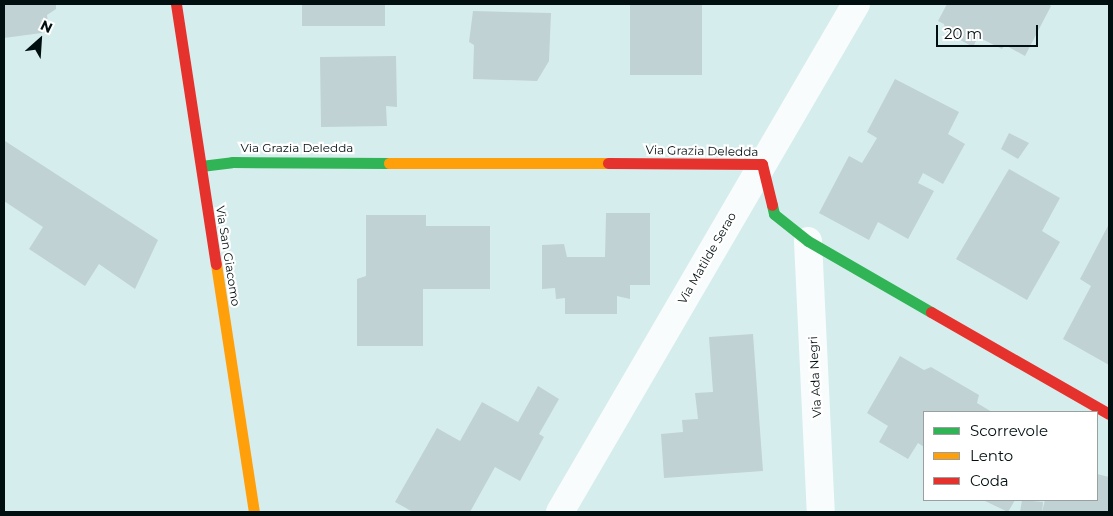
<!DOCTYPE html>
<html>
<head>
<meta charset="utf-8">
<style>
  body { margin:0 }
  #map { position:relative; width:1113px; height:516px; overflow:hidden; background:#d6edee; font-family:Montserrat,sans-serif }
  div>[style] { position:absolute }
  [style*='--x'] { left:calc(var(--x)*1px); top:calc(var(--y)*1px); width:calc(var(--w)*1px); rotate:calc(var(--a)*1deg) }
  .building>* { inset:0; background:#c0d2d3; transform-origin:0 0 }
  .street>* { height:28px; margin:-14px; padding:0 14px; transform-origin:14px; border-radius:14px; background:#f9fcfc }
  .fast>* { height:11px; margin:-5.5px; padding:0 5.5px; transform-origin:5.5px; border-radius:5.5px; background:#30b455 }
  .slow>* { height:11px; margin:-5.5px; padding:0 5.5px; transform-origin:5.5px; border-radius:5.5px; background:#ff9f0a }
  .jam>* { height:11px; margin:-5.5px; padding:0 5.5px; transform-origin:5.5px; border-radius:5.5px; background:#e5322d }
  span { translate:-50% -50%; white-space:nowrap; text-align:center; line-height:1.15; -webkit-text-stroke:4.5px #fff; paint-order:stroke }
  .street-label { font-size:12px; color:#020f10 }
  .frame { position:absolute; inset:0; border:5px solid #020f10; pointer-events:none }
  .legend { position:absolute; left:923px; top:411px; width:175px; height:90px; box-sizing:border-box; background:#fff; border:1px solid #9a9f9f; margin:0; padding:6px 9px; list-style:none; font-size:15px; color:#020f10 }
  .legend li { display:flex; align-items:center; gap:10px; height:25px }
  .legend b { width:25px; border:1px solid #9a9f9f }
  .north { position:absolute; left:15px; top:15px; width:50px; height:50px; -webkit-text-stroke:4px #fff; paint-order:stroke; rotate:26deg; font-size:14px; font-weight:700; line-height:20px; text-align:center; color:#020f10 }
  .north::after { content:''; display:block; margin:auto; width:18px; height:22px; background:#020f10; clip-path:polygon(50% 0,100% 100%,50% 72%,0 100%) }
  .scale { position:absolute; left:936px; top:25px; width:102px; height:22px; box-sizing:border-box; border:2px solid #020f10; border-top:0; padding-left:6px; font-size:15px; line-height:18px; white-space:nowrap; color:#020f10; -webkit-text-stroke:4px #fff; paint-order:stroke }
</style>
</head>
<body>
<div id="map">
  <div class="building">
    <div style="clip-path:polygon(4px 4px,56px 4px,56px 9px,47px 15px,49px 32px,4px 38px)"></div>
    <div style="left:302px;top:4px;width:83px;height:22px"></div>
    <div style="left:630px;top:4px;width:72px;height:71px"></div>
    <div style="clip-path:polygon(947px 4px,1048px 4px,1051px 6px,1025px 56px,1005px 45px,1002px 49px,978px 37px,973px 47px,946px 32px,944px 24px,938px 21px)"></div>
    <div style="clip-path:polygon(473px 11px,551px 13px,549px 61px,537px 81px,473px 79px,474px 45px,469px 42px)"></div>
    <div style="clip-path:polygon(396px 56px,397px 107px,386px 106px,387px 126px,321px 127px,320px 57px)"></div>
    <div style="clip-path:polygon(895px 79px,959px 112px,948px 134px,965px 144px,943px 184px,923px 173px,918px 183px,934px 191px,908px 239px,878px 222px,869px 240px,819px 213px,849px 156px,862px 163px,877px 138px,867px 132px)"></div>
    <div style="clip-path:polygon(1009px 133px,1029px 143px,1018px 159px,1001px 149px)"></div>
    <div style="clip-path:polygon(5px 141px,158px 240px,135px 289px,99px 264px,85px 286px,29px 249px,43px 227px,4px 201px)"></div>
    <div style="clip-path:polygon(1009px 169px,1060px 198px,1042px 231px,1060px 242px,1027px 300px,956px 259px)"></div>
    <div style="clip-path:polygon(606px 213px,650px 213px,650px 285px,630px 285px,630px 299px,617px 296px,617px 314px,565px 314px,565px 298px,556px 299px,555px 288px,542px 289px,542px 245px,564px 244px,567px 257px,605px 257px)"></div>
    <div style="clip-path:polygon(366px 215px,426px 215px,426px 226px,490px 226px,490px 289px,423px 289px,423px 346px,357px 346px,357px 279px,366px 276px)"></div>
    <div style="clip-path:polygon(1109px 224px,1109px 365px,1063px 339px,1091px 286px,1080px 279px)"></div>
    <div style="clip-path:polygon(753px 334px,763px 471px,664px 478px,661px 434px,683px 432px,682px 420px,698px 419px,695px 393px,713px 392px,709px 337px)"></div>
    <div style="clip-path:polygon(900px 356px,924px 370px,931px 367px,979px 395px,977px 403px,992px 412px,924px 412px,924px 447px,918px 443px,908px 459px,879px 442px,888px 426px,867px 413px)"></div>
    <div style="clip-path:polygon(538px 386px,559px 399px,539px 434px,544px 437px,520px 481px,495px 467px,470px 512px,413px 512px,395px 502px,437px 428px,460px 441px,482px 402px,518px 422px)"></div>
    <div style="clip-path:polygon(1097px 474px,1109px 477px,1109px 512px,1042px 512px,1045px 500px,1097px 500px)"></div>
    <div style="clip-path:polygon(983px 500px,1015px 500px,1008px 512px)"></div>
    <div style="clip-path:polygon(1022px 500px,1043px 502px,1042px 512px,1020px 512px)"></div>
  </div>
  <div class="street">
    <div style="--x:808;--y:241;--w:271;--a:87.3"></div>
    <div style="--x:560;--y:512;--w:588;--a:-59.77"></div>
  </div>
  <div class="fast">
    <div style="--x:201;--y:166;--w:31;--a:-7"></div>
    <div style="--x:232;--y:162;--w:157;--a:0.4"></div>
    <div style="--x:772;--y:205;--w:9;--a:77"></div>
    <div style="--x:774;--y:214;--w:43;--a:38.5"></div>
    <div style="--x:808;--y:241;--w:142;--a:30"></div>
  </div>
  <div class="slow">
    <div style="--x:389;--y:163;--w:219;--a:0"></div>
    <div style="--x:216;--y:264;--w:251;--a:81.3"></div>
  </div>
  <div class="jam">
    <div style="--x:176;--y:4;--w:263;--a:81.3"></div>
    <div style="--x:608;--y:163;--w:154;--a:0.4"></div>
    <div style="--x:762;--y:164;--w:42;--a:76.3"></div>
    <div style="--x:931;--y:312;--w:205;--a:29.8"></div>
  </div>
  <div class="street-label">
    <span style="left:297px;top:148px">Via Grazia Deledda</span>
    <span style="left:702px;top:151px;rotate:1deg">Via Grazia Deledda</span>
    <span style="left:228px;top:256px;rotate:81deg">Via San Giacomo</span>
    <span style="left:707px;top:258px;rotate:-60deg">Via Matilde Serao</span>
    <span style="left:815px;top:377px;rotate:-93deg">Via Ada Negri</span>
  </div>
  <div class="frame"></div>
  <ul class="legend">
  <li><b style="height:6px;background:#30b455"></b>Scorrevole</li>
  <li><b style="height:6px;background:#ff9f0a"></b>Lento</li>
  <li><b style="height:6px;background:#e5322d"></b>Coda</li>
  </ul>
  <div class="north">N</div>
  <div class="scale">20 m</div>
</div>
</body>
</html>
